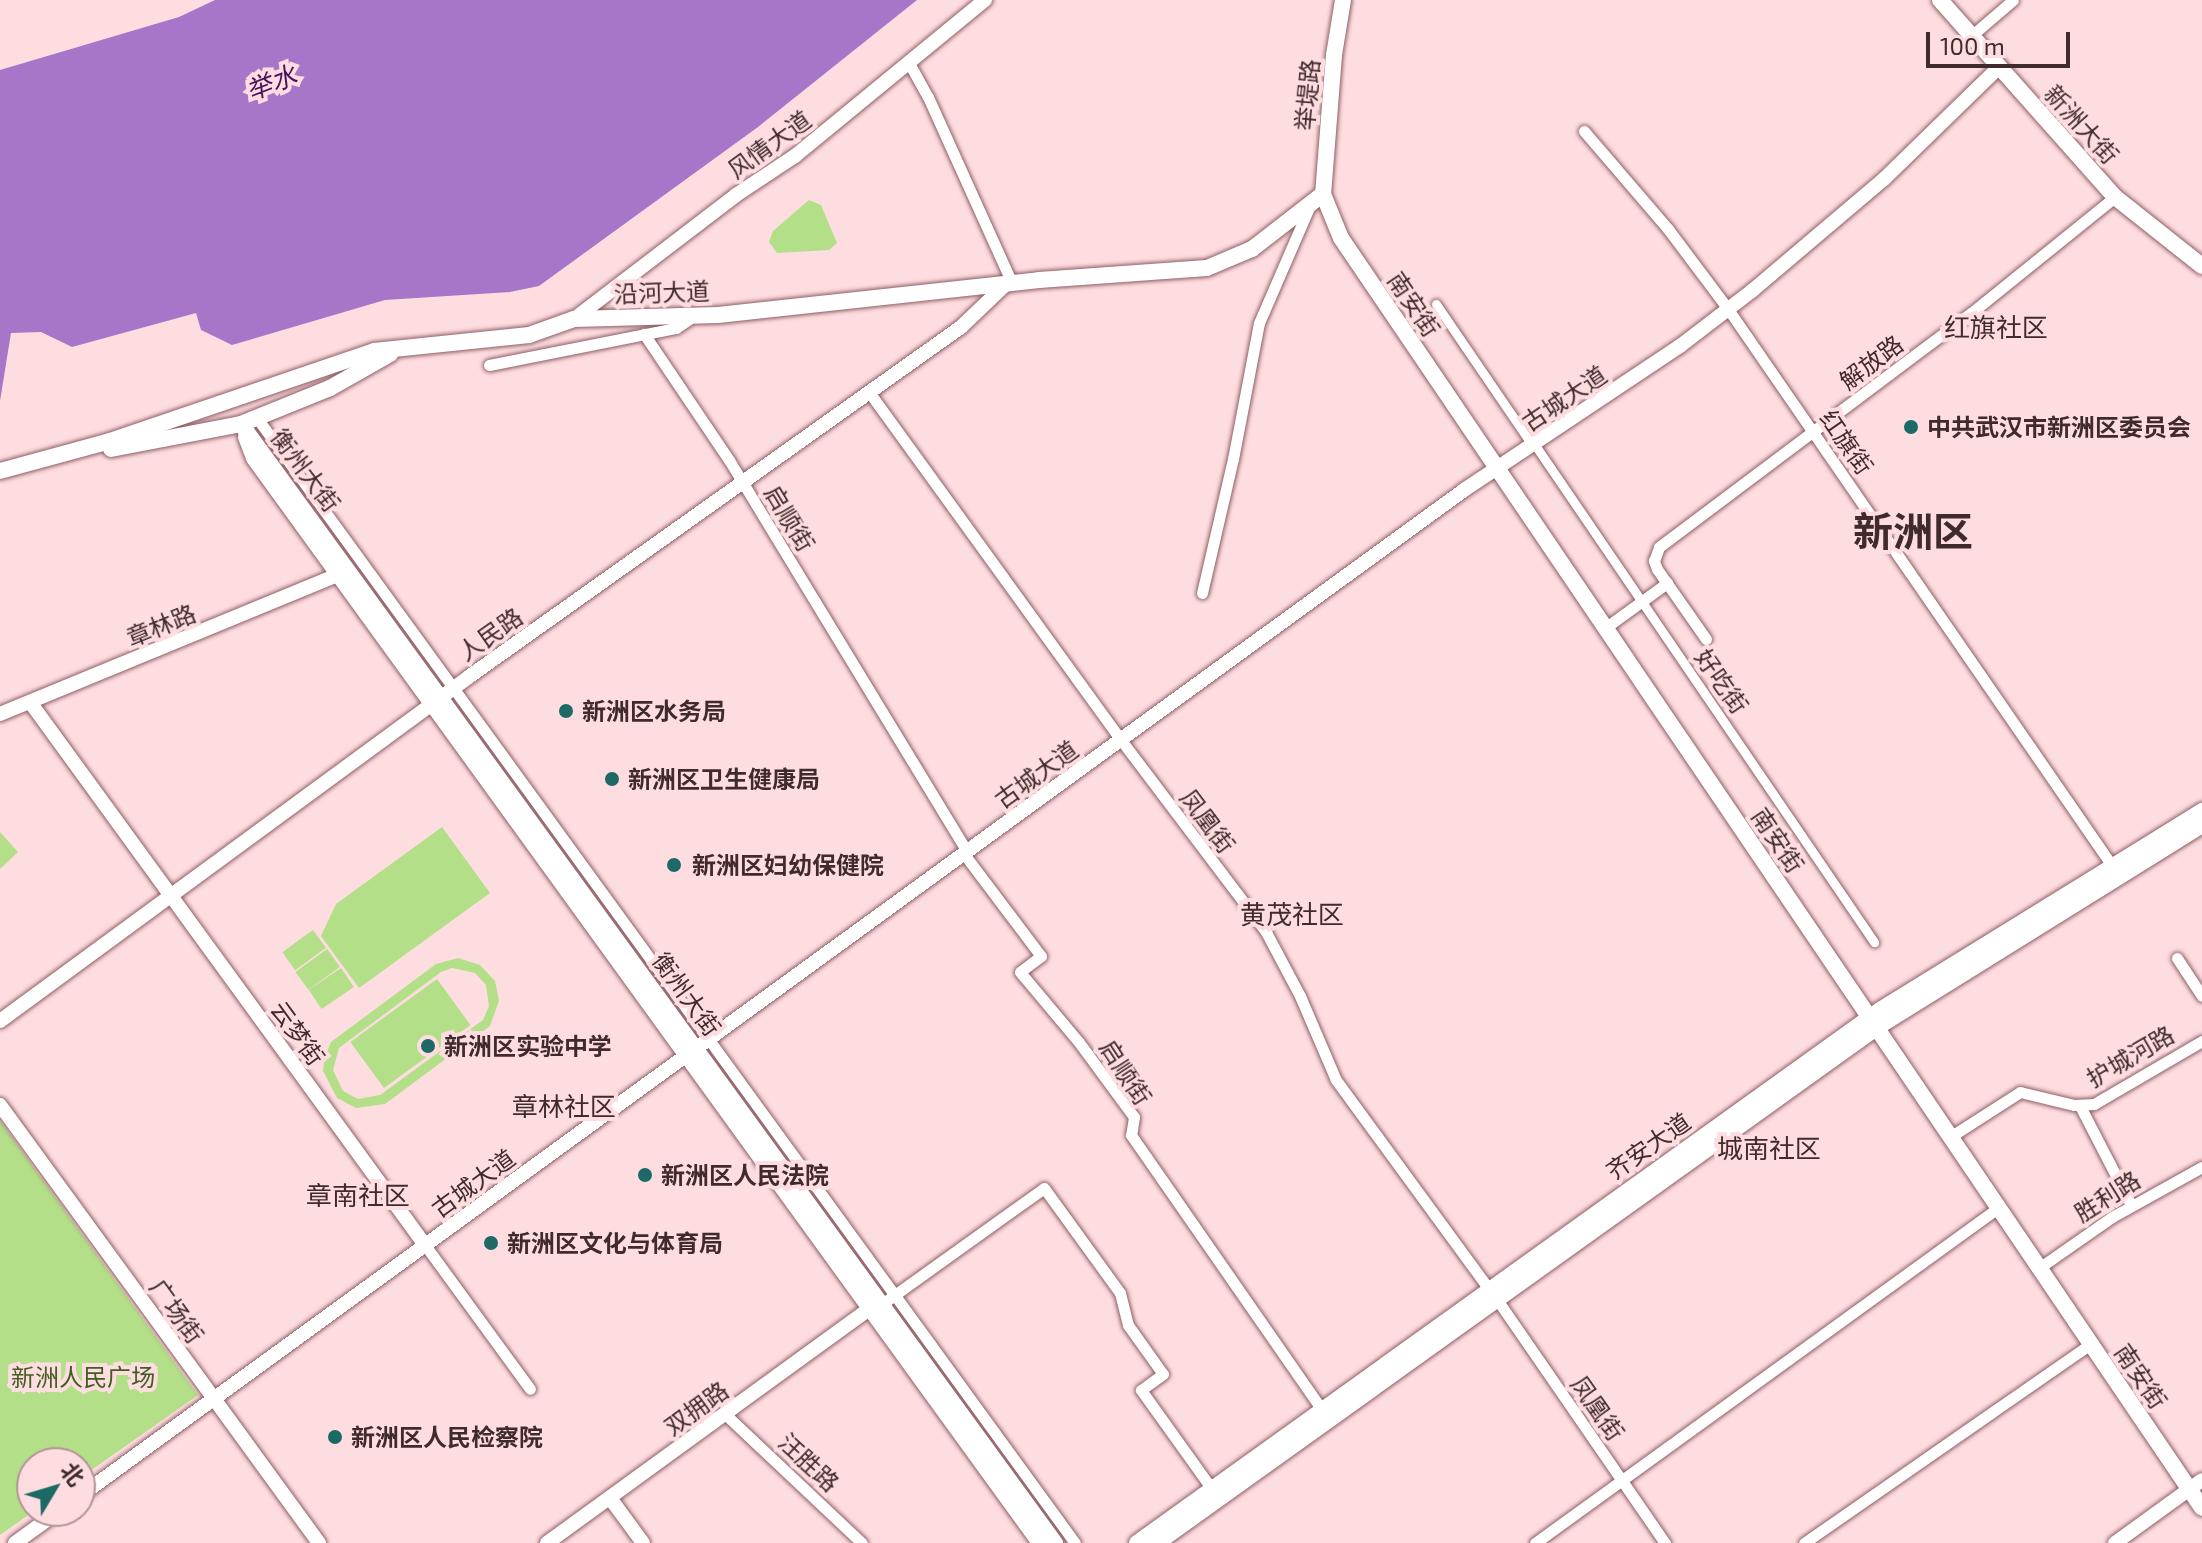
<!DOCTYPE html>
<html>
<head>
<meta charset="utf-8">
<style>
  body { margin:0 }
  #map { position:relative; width:2202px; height:1543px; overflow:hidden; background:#fedde0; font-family:"Exo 2","Noto Sans SC",sans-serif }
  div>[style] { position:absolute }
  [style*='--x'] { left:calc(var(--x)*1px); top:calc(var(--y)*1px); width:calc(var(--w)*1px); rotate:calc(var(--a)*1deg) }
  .green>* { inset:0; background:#b3df88; transform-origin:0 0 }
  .water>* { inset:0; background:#a776c9 }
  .roads { filter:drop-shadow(0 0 2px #8e5e64) drop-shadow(0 0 2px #8e5e64) }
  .pedestrian>* { height:9px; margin:-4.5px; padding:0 4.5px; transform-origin:4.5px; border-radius:4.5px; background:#fff }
  .minor>* { height:11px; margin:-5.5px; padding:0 5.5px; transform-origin:5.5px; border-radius:5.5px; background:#fff }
  .tertiary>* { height:14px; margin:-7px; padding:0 7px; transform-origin:7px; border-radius:7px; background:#fff }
  .secondary>* { height:16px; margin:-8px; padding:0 8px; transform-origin:8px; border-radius:8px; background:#fff }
  .dots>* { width:22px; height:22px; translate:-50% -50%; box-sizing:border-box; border:4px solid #fedde0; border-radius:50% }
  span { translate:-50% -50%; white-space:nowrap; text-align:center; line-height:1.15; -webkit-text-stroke:8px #fedde0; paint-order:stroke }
  .street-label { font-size:24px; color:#3f2a2c }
  .poi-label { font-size:24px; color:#3f2a2c; font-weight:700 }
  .left { translate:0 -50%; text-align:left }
  .park-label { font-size:24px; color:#415e20 }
  .water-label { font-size:26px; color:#44135e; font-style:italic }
  .neighbourhood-label { font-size:26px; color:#3f2a2c }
  .town-label { font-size:40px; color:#3f2a2c; font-weight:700 }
  .north { position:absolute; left:16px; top:1447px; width:80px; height:80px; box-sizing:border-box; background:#fedde0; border:2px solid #b29598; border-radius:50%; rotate:52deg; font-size:22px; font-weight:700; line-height:32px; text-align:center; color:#3f2a2c }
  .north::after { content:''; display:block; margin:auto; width:28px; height:36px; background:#1d6965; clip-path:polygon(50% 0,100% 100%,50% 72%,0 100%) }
  .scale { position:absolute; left:1926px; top:32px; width:144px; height:36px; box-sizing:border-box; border:4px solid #3f2a2c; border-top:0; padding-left:10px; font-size:24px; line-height:28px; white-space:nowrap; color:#3f2a2c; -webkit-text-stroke:6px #fedde0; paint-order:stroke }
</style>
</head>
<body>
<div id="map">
  <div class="green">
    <div style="clip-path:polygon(809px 200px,821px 205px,837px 243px,829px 250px,777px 253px,769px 242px,773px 231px)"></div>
    <div style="clip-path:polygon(442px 827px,490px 893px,359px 988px,321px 936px,336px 904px)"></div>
    <div style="clip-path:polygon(0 832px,18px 852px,0 869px)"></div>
    <div style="left:313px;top:930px;width:22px;height:38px;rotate:54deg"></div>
    <div style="left:327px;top:949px;width:22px;height:39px;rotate:54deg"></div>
    <div style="clip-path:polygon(evenodd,458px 958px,480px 965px,495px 981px,499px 1001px,490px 1026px,385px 1104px,356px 1108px,337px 1098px,323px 1071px,325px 1056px,331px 1042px,436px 964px,458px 958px,452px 968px,475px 973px,486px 985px,489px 1006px,483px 1020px,380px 1095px,358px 1099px,343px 1091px,333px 1070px,339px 1048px,441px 972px,452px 968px)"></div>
    <div style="left:341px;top:968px;width:23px;height:39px;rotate:56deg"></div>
    <div style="left:437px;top:979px;width:57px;height:107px;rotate:54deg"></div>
    <div style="clip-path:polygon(0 1121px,198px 1395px,80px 1478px,80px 1463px,32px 1463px,34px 1511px,0 1535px)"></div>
  </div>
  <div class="water">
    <div style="clip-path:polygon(215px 0,917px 0,758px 127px,539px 286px,510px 292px,385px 300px,232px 345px,201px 330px,196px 313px,72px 347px,41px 332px,11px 333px,0 401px,0 70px,179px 17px)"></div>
  </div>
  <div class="roads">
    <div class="pedestrian">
      <div style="--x:1436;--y:304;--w:172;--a:55.7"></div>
      <div style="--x:1535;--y:445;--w:602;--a:55.7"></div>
    </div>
    <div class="minor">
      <div style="--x:1971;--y:36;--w:55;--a:-40.6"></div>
      <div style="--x:909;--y:63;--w:39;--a:61"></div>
      <div style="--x:928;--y:97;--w:204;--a:65.7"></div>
      <div style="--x:1584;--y:131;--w:129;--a:49.4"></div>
      <div style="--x:1668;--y:229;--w:100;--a:53.1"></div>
      <div style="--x:1728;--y:309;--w:678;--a:55.4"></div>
      <div style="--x:644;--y:334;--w:152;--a:56"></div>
      <div style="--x:729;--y:460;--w:458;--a:58.7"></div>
      <div style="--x:489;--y:365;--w:191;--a:-11.2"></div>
      <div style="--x:676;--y:328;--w:22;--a:-34"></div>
      <div style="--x:869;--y:392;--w:430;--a:54.1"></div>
      <div style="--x:1121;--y:740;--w:241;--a:52.9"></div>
      <div style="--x:1266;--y:932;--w:72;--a:62"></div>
      <div style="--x:1300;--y:996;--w:91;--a:66.8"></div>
      <div style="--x:1336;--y:1080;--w:259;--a:53.8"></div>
      <div style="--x:257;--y:418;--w:1391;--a:53.98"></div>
      <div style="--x:1202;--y:593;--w:138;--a:-77"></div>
      <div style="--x:1233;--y:459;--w:138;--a:-79.2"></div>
      <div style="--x:1259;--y:323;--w:129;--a:-66.6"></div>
      <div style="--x:1605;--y:628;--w:77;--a:-36"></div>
      <div style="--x:1706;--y:639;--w:85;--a:-125"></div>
      <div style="--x:1657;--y:569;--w:9;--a:-111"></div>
      <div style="--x:1654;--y:561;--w:15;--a:-70"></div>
      <div style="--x:1659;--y:547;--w:390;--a:-36.9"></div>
      <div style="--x:1971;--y:313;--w:185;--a:-38.9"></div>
      <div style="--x:964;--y:854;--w:128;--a:53"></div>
      <div style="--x:1041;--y:956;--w:26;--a:143"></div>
      <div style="--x:1020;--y:972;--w:90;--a:50"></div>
      <div style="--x:1078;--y:1041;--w:94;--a:53.6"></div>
      <div style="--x:1134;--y:1117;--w:18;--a:99"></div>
      <div style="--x:1131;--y:1135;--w:335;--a:55.2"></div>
      <div style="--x:2177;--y:958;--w:45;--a:56.7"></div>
      <div style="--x:2080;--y:1106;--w:111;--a:62.7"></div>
      <div style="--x:1950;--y:1137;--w:83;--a:-32.7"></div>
      <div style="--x:2020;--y:1092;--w:56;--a:13.5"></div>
      <div style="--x:2074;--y:1105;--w:20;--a:-3"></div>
      <div style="--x:2094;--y:1104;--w:125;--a:-30.3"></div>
      <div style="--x:425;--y:1245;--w:178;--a:53.9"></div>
      <div style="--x:2039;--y:1268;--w:89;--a:-34.9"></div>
      <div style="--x:2112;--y:1217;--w:103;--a:-29.1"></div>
      <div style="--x:1496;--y:1298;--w:298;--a:55.4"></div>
      <div style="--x:882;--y:1304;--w:199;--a:-35.6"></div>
      <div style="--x:1044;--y:1188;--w:130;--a:54.1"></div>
      <div style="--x:1120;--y:1293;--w:33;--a:76"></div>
      <div style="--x:1128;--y:1325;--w:60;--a:54.5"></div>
      <div style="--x:1163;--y:1374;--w:27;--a:144"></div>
      <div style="--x:1141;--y:1390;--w:122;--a:54.4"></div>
      <div style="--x:725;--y:1414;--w:188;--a:43.3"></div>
      <div style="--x:1535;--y:1543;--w:571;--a:-35.89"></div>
      <div style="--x:1804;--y:1543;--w:348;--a:-34.8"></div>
    </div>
    <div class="tertiary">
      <div style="--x:574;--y:319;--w:204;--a:-37.4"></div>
      <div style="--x:736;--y:195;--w:71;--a:-33.5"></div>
      <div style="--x:795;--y:156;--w:246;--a:-39.4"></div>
      <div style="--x:30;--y:702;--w:671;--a:53.97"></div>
      <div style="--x:0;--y:714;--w:365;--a:-22.4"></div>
      <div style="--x:0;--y:1021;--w:583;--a:-36.28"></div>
      <div style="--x:470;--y:676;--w:602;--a:-35.4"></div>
      <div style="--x:961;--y:327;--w:62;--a:-43.7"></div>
      <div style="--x:0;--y:1105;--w:542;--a:53.93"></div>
      <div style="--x:80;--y:1496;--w:1711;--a:-36.01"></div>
      <div style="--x:1464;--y:490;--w:260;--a:-33.7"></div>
      <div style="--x:1680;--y:346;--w:92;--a:-37.5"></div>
      <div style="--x:1753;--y:290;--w:172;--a:-40.3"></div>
      <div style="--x:1884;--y:179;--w:161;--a:-44.2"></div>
      <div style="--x:610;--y:1498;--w:56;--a:53.7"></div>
      <div style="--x:15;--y:1543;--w:54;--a:-36"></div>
      <div style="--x:547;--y:1543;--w:399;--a:-36"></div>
      <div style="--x:2115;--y:1543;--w:107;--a:-35.9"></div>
    </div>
    <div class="secondary">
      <div style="--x:1343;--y:0;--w:56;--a:99.3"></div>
      <div style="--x:1334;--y:55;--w:139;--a:94.5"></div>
      <div style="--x:1323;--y:194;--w:48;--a:67.8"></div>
      <div style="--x:1341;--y:238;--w:1534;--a:55.86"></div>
      <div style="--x:1940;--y:0;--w:264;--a:48.4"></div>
      <div style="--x:2115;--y:197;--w:111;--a:38.4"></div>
      <div style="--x:241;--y:424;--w:1384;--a:53.97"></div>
      <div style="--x:246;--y:437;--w:22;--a:69"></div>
      <div style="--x:254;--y:458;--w:1340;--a:54.08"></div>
      <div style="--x:111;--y:449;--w:132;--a:-10.9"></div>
      <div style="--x:241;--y:424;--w:96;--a:-22"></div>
      <div style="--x:330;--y:388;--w:69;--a:-29.5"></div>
      <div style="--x:0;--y:471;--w:111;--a:-15.2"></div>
      <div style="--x:107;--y:442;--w:282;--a:-18.8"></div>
      <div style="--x:374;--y:351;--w:156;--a:-5.9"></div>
      <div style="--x:529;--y:335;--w:48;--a:-19.6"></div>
      <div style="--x:574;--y:319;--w:144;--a:-1.6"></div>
      <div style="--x:718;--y:315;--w:323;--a:-6.2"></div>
      <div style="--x:1039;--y:280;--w:168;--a:-4.1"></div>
      <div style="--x:1207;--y:268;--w:49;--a:-22.9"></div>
      <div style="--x:1252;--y:249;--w:90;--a:-37.8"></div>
      <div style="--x:1137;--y:1543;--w:914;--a:-35.65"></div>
      <div style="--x:1880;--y:1010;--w:379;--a:-31.7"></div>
      <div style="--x:1157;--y:1543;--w:884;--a:-35.61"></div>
      <div style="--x:1876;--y:1028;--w:384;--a:-31.9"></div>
    </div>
  </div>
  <div class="dots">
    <div style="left:1911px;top:427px;background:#1d6965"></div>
    <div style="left:566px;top:711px;background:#1d6965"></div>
    <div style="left:612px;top:779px;background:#1d6965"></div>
    <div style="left:674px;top:865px;background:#1d6965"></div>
    <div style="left:428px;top:1046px;background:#1d6965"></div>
    <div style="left:645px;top:1175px;background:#1d6965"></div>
    <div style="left:491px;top:1243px;background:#1d6965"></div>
    <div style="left:335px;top:1437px;background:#1d6965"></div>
  </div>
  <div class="street-label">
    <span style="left:1307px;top:95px;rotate:-85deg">举堤路</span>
    <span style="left:2082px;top:124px;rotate:48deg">新洲大街</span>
    <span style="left:769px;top:144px;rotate:-36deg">风情大道</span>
    <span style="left:662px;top:292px;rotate:-2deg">沿河大道</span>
    <span style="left:1414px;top:304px;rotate:56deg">南安街</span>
    <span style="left:1871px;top:362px;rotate:-37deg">解放路</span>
    <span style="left:1564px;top:398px;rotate:-34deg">古城大道</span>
    <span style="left:1847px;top:442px;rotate:55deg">红旗街</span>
    <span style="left:306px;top:470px;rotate:53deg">衡州大街</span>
    <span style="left:790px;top:518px;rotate:59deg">启顺街</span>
    <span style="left:161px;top:625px;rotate:-22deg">章林路</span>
    <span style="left:490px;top:634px;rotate:-35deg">人民路</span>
    <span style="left:1722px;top:681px;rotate:55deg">好吃街</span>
    <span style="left:1036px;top:774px;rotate:-36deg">古城大道</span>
    <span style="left:1208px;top:821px;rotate:53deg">凤凰街</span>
    <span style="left:1778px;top:840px;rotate:56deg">南安街</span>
    <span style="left:687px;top:994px;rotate:54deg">衡州大街</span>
    <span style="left:298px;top:1033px;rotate:54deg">云梦街</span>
    <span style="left:2130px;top:1056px;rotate:-30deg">护城河路</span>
    <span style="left:1126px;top:1072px;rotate:57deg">启顺街</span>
    <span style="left:1648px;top:1146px;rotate:-35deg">齐安大道</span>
    <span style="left:473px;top:1183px;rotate:-36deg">古城大道</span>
    <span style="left:2107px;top:1196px;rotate:-32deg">胜利路</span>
    <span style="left:177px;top:1311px;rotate:54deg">广场街</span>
    <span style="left:2141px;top:1376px;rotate:56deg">南安街</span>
    <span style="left:696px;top:1408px;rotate:-36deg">双拥路</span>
    <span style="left:1598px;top:1408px;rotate:55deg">凤凰街</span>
    <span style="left:809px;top:1462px;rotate:43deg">汪胜路</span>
  </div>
  <div class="poi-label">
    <span class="left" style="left:1927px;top:427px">中共武汉市新洲区委员会</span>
    <span class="left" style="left:582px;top:711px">新洲区水务局</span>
    <span class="left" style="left:628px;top:779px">新洲区卫生健康局</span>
    <span class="left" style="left:692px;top:865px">新洲区妇幼保健院</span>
    <span class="left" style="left:444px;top:1046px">新洲区实验中学</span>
    <span class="left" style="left:661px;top:1175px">新洲区人民法院</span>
    <span class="left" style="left:507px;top:1243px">新洲区文化与体育局</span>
    <span class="left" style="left:351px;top:1437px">新洲区人民检察院</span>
  </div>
  <div class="park-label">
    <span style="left:83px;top:1377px">新洲人民广场</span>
  </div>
  <div class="water-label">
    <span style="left:271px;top:82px;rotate:-21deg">举水</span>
  </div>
  <div class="neighbourhood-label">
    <span style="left:1996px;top:327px">红旗社区</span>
    <span style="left:1292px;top:914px">黄茂社区</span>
    <span style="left:564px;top:1106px">章林社区</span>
    <span style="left:1769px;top:1148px">城南社区</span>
    <span style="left:358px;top:1195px">章南社区</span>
  </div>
  <div class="town-label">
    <span style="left:1913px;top:530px">新洲区</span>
  </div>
  <div class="north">北</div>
  <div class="scale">100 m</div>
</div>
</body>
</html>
